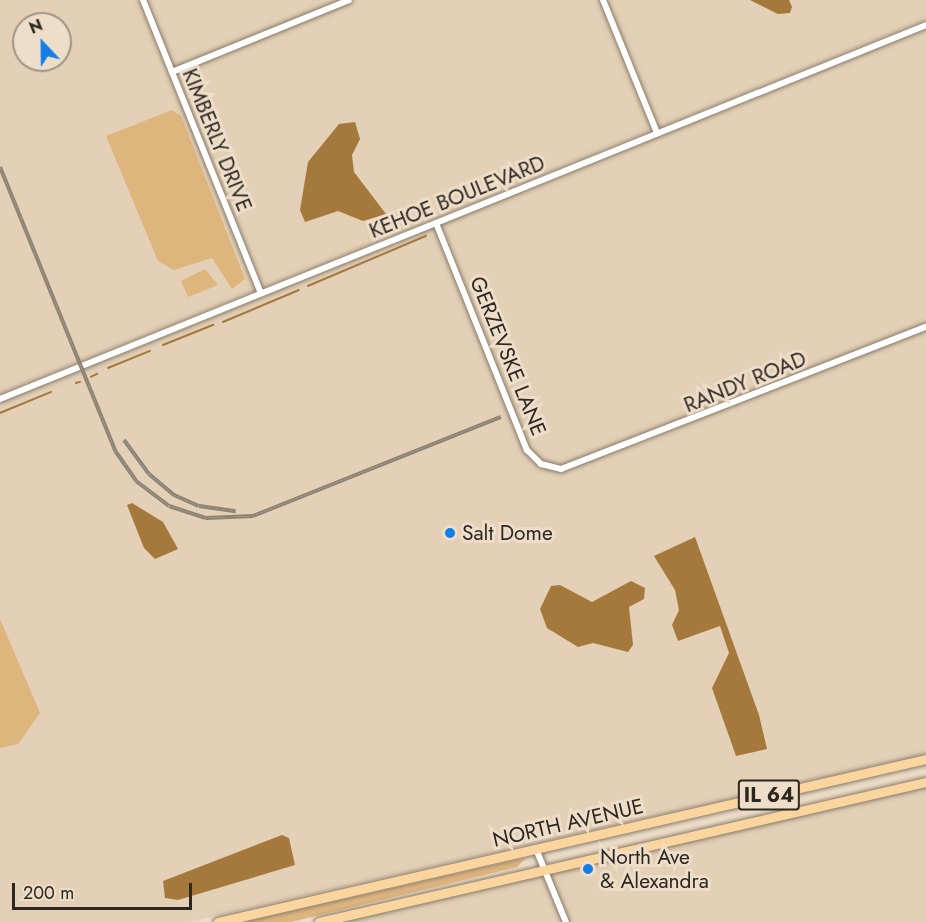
<!DOCTYPE html>
<html>
<head>
<meta charset="utf-8">
<style>
  body { margin:0 }
  #map { position:relative; width:926px; height:922px; overflow:hidden; background:#edddc9; font-family:Jost,sans-serif }
  div>[style] { position:absolute }
  [style*='--x'] { left:calc(var(--x)*1px); top:calc(var(--y)*1px); width:calc(var(--w)*1px); rotate:calc(var(--a)*1deg) }
  .built>* { inset:0; background:#e3d0b6 }
  .green>* { inset:0; background:#dfb57e }
  .water>* { inset:0; background:#a5793b }
  .stream>* { height:1.5px; margin:-0.75px; padding:0 0.75px; transform-origin:0.75px; border-radius:0.75px; background:#a5793b }
  .roads { filter:drop-shadow(0 0 2px #897b69) drop-shadow(0 0 2px #897b69) }
  .street>* { height:6px; margin:-3px; padding:0 3px; transform-origin:3px; border-radius:3px; background:#fff }
  .primary>* { height:9px; margin:-4.5px; padding:0 4.5px; transform-origin:4.5px; border-radius:4.5px; background:#fbd59e }
  .rail>* { height:4px; margin-top:-2px; transform-origin:0; background:repeating-linear-gradient(90deg,#edddc9 0 4.5px,#8d8375 0 9px); box-sizing:border-box; border-block:2px solid #8d8375 }
  .dots>* { width:16px; height:16px; translate:-50% -50%; box-sizing:border-box; border:3px solid #edddc9; border-radius:50% }
  span { translate:-50% -50%; white-space:nowrap; text-align:center; line-height:1.15; -webkit-text-stroke:6px #edddc9; paint-order:stroke }
  .shield-label span { padding:2px 4px; background:#edddc9; border:2px solid; border-radius:4px; -webkit-text-stroke-width:0 }
  .shield-label { font-size:20px; color:#2c271f; font-weight:700 }
  .street-label { font-size:21px; color:#2c271f }
  .poi-label { font-size:21px; color:#2c271f }
  .left { translate:0 -50%; text-align:left }
  .north { position:absolute; left:12px; top:12px; width:60px; height:60px; box-sizing:border-box; background:#edddc9; border:2px solid #a09485; border-radius:50%; rotate:338deg; font-size:16px; font-weight:700; line-height:24px; text-align:center; color:#2c271f }
  .north::after { content:''; display:block; margin:auto; width:21px; height:27px; background:#127de5; clip-path:polygon(50% 0,100% 100%,50% 72%,0 100%) }
  .scale { position:absolute; left:12px; top:883px; width:180px; height:27px; box-sizing:border-box; border:3px solid #2c271f; border-top:0; padding-left:8px; font-size:18px; line-height:21px; white-space:nowrap; color:#2c271f; -webkit-text-stroke:4px #edddc9; paint-order:stroke }
</style>
</head>
<body>
<div id="map">
  <div class="built">
    <div style="clip-path:polygon(evenodd,0 0,926px 0,926px 20px,0 394px,0 0,24px 24px,60px 24px,60px 60px,24px 60px,24px 24px)"></div>
    <div style="clip-path:polygon(926px 29px,926px 754px,189px 922px,0 922px,0 402px)"></div>
    <div style="clip-path:polygon(926px 788px,926px 922px,334px 922px,549px 872px)"></div>
  </div>
  <div class="green">
    <div style="clip-path:polygon(172px 110px,181px 116px,245px 279px,232px 289px,212px 258px,174px 270px,158px 261px,106px 136px)"></div>
    <div style="clip-path:polygon(205px 269px,218px 285px,188px 297px,181px 281px)"></div>
    <div style="clip-path:polygon(0 619px,40px 713px,18px 744px,0 748px)"></div>
    <div style="clip-path:polygon(526px 858px,517px 867px,291px 922px,243px 922px)"></div>
  </div>
  <div class="water">
    <div style="clip-path:polygon(750px 0,789px 0,792px 7px,790px 13px,778px 14px)"></div>
    <div style="clip-path:polygon(355px 122px,360px 139px,352px 155px,354px 172px,386px 214px,363px 221px,338px 211px,305px 222px,300px 210px,308px 162px,339px 124px)"></div>
    <div style="clip-path:polygon(132px 503px,163px 522px,178px 549px,155px 559px,144px 548px,127px 505px)"></div>
    <div style="clip-path:polygon(695px 537px,759px 715px,767px 749px,736px 756px,712px 688px,729px 653px,720px 626px,678px 641px,672px 625px,679px 610px,675px 590px,654px 556px)"></div>
    <div style="clip-path:polygon(631px 581px,645px 588px,644px 599px,629px 607px,633px 645px,628px 652px,593px 643px,578px 647px,547px 628px,540px 609px,551px 586px,560px 585px,592px 602px)"></div>
    <div style="clip-path:polygon(282px 835px,289px 838px,295px 865px,178px 900px,165px 898px,163px 881px)"></div>
  </div>
  <div class="stream">
    <div style="--x:386;--y:214;--w:18;--a:45"></div>
    <div style="--x:308;--y:286;--w:128;--a:-23"></div>
    <div style="--x:223;--y:322;--w:82;--a:-22.8"></div>
    <div style="--x:163;--y:345;--w:54;--a:-21.8"></div>
    <div style="--x:108;--y:368;--w:45;--a:-22"></div>
    <div style="--x:91;--y:377;--w:7;--a:-27"></div>
    <div style="--x:76;--y:383;--w:4;--a:-14"></div>
    <div style="--x:0;--y:413;--w:55;--a:-22.4"></div>
  </div>
  <div class="roads">
    <div class="street">
      <div style="--x:143;--y:0;--w:316;--a:68.1"></div>
      <div style="--x:603;--y:0;--w:144;--a:67.9"></div>
      <div style="--x:172;--y:72;--w:191;--a:-22.1"></div>
      <div style="--x:436;--y:223;--w:245;--a:68.2"></div>
      <div style="--x:527;--y:450;--w:20;--a:45"></div>
      <div style="--x:541;--y:464;--w:21;--a:14"></div>
      <div style="--x:561;--y:469;--w:392;--a:-21.3"></div>
      <div style="--x:0;--y:399;--w:999;--a:-21.99"></div>
      <div style="--x:536;--y:849;--w:79;--a:67.7"></div>
    </div>
    <div class="primary">
      <div style="--x:218;--y:922;--w:727;--a:-12.97"></div>
      <div style="--x:319;--y:922;--w:623;--a:-12.99"></div>
    </div>
  </div>
  <div class="rail">
    <div style="--x:0;--y:167;--w:308;--a:67.9"></div>
    <div style="--x:116;--y:452;--w:35;--a:55"></div>
    <div style="--x:136;--y:481;--w:41;--a:37.1"></div>
    <div style="--x:169;--y:506;--w:39;--a:18"></div>
    <div style="--x:206;--y:518;--w:47;--a:-2.4"></div>
    <div style="--x:253;--y:516;--w:267;--a:-21.8"></div>
    <div style="--x:124;--y:440;--w:42;--a:53.7"></div>
    <div style="--x:149;--y:474;--w:33;--a:40"></div>
    <div style="--x:174;--y:495;--w:27;--a:24"></div>
    <div style="--x:199;--y:506;--w:37;--a:8"></div>
  </div>
  <div class="dots">
    <div style="left:450px;top:533px;background:#127de5"></div>
    <div style="left:588px;top:869px;background:#127de5"></div>
  </div>
  <div class="shield-label">
    <span style="left:769px;top:795px">IL 64</span>
  </div>
  <div class="street-label">
    <span style="left:217px;top:140px;rotate:68deg">KIMBERLY DRIVE</span>
    <span style="left:457px;top:197px;rotate:-22deg">KEHOE BOULEVARD</span>
    <span style="left:508px;top:356px;rotate:68deg">GERZEVSKE LANE</span>
    <span style="left:745px;top:382px;rotate:-22deg">RANDY ROAD</span>
    <span style="left:568px;top:823px;rotate:-13deg">NORTH AVENUE</span>
  </div>
  <div class="poi-label">
    <span class="left" style="left:462px;top:533px">Salt Dome</span>
    <span class="left" style="left:600px;top:869px">North Ave<br>&amp; Alexandra</span>
  </div>
  <div class="north">N</div>
  <div class="scale">200 m</div>
</div>
</body>
</html>
